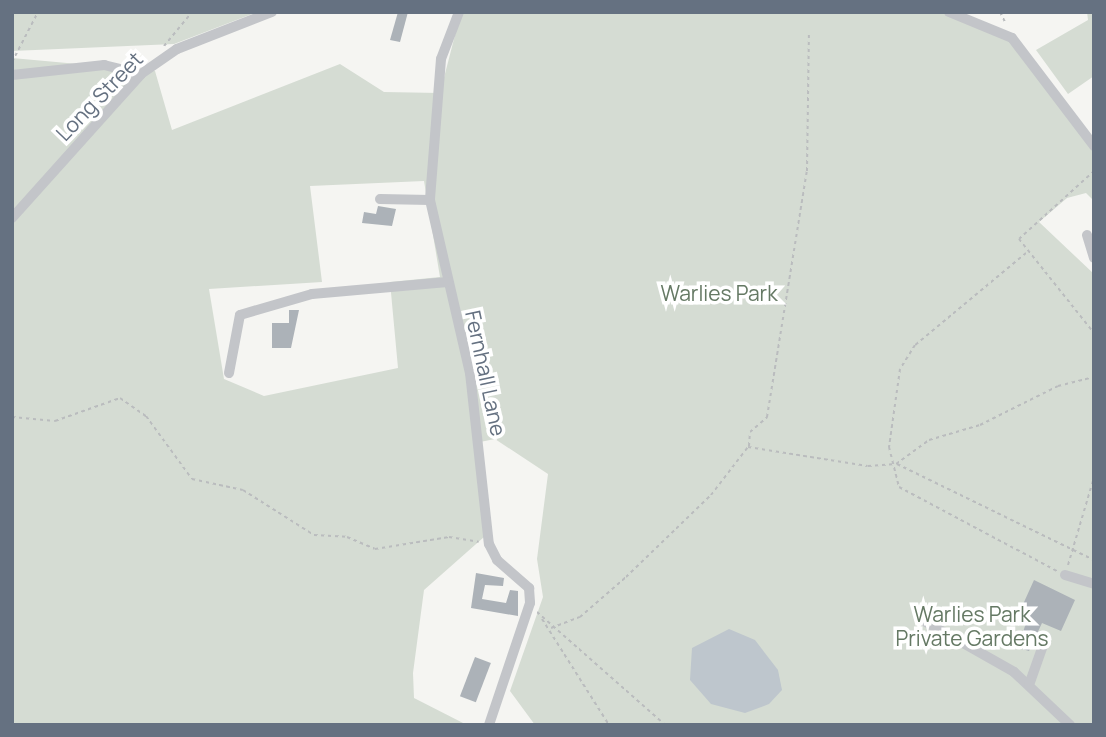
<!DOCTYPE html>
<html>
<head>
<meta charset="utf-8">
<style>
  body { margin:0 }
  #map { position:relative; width:1106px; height:737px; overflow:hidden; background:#f5f5f2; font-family:Manrope,sans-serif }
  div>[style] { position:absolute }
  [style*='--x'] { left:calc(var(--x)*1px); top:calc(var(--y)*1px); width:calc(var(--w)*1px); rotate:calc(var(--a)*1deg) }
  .green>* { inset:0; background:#d5dcd3 }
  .water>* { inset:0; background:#bec6cd }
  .building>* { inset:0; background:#acb2b8; transform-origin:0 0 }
  .path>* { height:2px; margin-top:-1px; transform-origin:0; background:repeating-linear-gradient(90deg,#babcbe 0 3.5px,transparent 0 7px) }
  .minor>* { height:10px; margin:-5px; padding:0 5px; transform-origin:5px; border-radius:5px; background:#c3c5c9 }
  span { translate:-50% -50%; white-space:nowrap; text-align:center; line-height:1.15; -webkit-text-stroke:7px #fff; paint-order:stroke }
  .street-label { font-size:21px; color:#657181 }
  .park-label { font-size:21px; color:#657964 }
  .frame { position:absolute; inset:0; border:14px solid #657181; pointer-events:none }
</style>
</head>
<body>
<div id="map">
  <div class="green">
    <div style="clip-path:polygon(12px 12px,257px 12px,174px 44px,12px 51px)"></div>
    <div style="clip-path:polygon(evenodd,461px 12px,955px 12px,1012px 38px,1094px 140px,1094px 201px,1086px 193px,1067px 198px,1039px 222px,1094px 274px,1094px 725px,535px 725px,510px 691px,543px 597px,537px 559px,548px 474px,495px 439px,475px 443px,484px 537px,424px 590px,413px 673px,414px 698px,467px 725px,12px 725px,12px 58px,155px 71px,172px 130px,340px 64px,384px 92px,440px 93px,461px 12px,424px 181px,440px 277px,390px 282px,398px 368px,264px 396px,224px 379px,209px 289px,322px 282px,310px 186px,424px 181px)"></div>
    <div style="clip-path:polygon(1087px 12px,1094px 12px,1094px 76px,1068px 94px,1036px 50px,1088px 20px)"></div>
  </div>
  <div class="water">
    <div style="clip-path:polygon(729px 629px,755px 640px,778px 670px,782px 690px,769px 704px,745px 713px,711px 704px,690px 680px,692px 648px)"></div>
  </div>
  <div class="building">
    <div style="clip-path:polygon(398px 12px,408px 12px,400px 42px,390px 40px)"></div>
    <div style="clip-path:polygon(378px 206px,396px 209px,392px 226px,362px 223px,364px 212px,376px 214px)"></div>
    <div style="clip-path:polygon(289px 310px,299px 310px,291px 348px,272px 348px,272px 323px,289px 323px)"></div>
    <div style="clip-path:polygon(476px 573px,504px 578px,503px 586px,485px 585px,482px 599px,506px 603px,510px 590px,518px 591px,518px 616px,471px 608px)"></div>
    <div style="clip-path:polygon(1034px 580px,1075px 600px,1061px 631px,1042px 623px,1029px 651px,1010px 645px,1013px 631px,1022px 635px,1028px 617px,1020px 611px)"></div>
    <div style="left:475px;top:657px;width:17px;height:42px;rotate:21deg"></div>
  </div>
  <div class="path">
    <div style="--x:1000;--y:12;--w:13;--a:63"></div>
    <div style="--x:164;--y:46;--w:44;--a:-50.5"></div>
    <div style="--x:12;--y:62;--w:56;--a:-62.5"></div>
    <div style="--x:1094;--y:171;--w:101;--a:137.8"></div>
    <div style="--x:1019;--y:239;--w:120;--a:51.4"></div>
    <div style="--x:1026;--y:253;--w:144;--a:140.3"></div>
    <div style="--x:915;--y:345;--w:28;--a:122"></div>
    <div style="--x:900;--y:369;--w:79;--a:98"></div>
    <div style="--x:889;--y:447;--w:41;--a:76"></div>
    <div style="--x:899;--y:487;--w:179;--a:28"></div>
    <div style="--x:12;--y:417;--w:43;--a:5.3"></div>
    <div style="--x:55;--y:421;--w:69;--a:-19.5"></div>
    <div style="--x:120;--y:398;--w:32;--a:35"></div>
    <div style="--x:146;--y:416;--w:78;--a:53.9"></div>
    <div style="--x:192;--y:479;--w:52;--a:12.2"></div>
    <div style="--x:243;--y:490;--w:84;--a:32.4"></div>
    <div style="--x:314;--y:535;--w:33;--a:3"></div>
    <div style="--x:347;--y:537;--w:30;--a:23"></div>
    <div style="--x:375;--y:549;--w:75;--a:-9.2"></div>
    <div style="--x:449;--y:537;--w:30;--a:9"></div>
    <div style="--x:749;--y:446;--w:14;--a:-86"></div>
    <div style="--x:750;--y:432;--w:23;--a:-41"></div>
    <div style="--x:767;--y:417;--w:249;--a:-80.8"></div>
    <div style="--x:807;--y:171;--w:136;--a:-89.2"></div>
    <div style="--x:897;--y:464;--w:219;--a:26"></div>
    <div style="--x:1068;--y:565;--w:92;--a:-73.5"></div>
    <div style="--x:537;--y:612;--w:171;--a:41.4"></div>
    <div style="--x:542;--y:619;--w:125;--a:57.7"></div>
    <div style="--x:551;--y:628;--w:31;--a:-21"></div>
    <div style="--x:580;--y:617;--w:61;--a:-41"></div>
    <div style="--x:626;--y:577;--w:118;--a:-44"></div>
    <div style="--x:711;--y:495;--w:61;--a:-52.4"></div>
    <div style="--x:748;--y:447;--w:121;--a:9"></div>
    <div style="--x:868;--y:466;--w:28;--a:-4"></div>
    <div style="--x:896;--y:464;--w:41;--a:-36"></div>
    <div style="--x:929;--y:440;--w:53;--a:-16.4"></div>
    <div style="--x:980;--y:425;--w:87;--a:-26.6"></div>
    <div style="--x:1058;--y:386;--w:37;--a:-14"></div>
  </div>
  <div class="minor">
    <div style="--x:459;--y:12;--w:50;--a:111"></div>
    <div style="--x:441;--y:59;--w:141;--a:94.5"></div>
    <div style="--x:430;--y:200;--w:178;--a:77"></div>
    <div style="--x:470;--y:373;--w:172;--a:83.7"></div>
    <div style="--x:489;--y:544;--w:18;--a:63"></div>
    <div style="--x:497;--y:560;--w:43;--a:41.2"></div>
    <div style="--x:529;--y:588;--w:15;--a:86"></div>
    <div style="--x:530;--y:603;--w:129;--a:108.6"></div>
    <div style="--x:949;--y:12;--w:68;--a:22.4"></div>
    <div style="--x:1012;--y:38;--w:136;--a:52.8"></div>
    <div style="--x:12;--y:75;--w:93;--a:-6.2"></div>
    <div style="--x:104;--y:65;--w:38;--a:14"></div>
    <div style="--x:380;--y:199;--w:50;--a:1.1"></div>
    <div style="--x:12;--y:218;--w:193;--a:-48.1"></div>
    <div style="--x:141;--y:74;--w:44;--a:-34.8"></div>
    <div style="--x:177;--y:49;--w:102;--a:-21.3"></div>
    <div style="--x:1087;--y:235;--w:24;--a:73"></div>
    <div style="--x:229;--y:373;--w:59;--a:-79.3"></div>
    <div style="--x:240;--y:315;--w:75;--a:-16.3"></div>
    <div style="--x:312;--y:294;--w:136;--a:-5.1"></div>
    <div style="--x:1065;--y:575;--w:30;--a:17"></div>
    <div style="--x:924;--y:621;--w:103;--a:29.5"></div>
    <div style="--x:1014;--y:672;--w:77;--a:43.4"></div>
    <div style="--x:1029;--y:685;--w:51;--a:-70.5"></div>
  </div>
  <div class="street-label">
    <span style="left:99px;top:96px;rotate:-46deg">Long Street</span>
    <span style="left:486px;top:373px;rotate:78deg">Fernhall Lane</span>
  </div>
  <div class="park-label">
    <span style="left:719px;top:293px">Warlies Park</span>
    <span style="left:972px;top:626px">Warlies Park<br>Private Gardens</span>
  </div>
  <div class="frame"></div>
</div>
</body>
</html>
